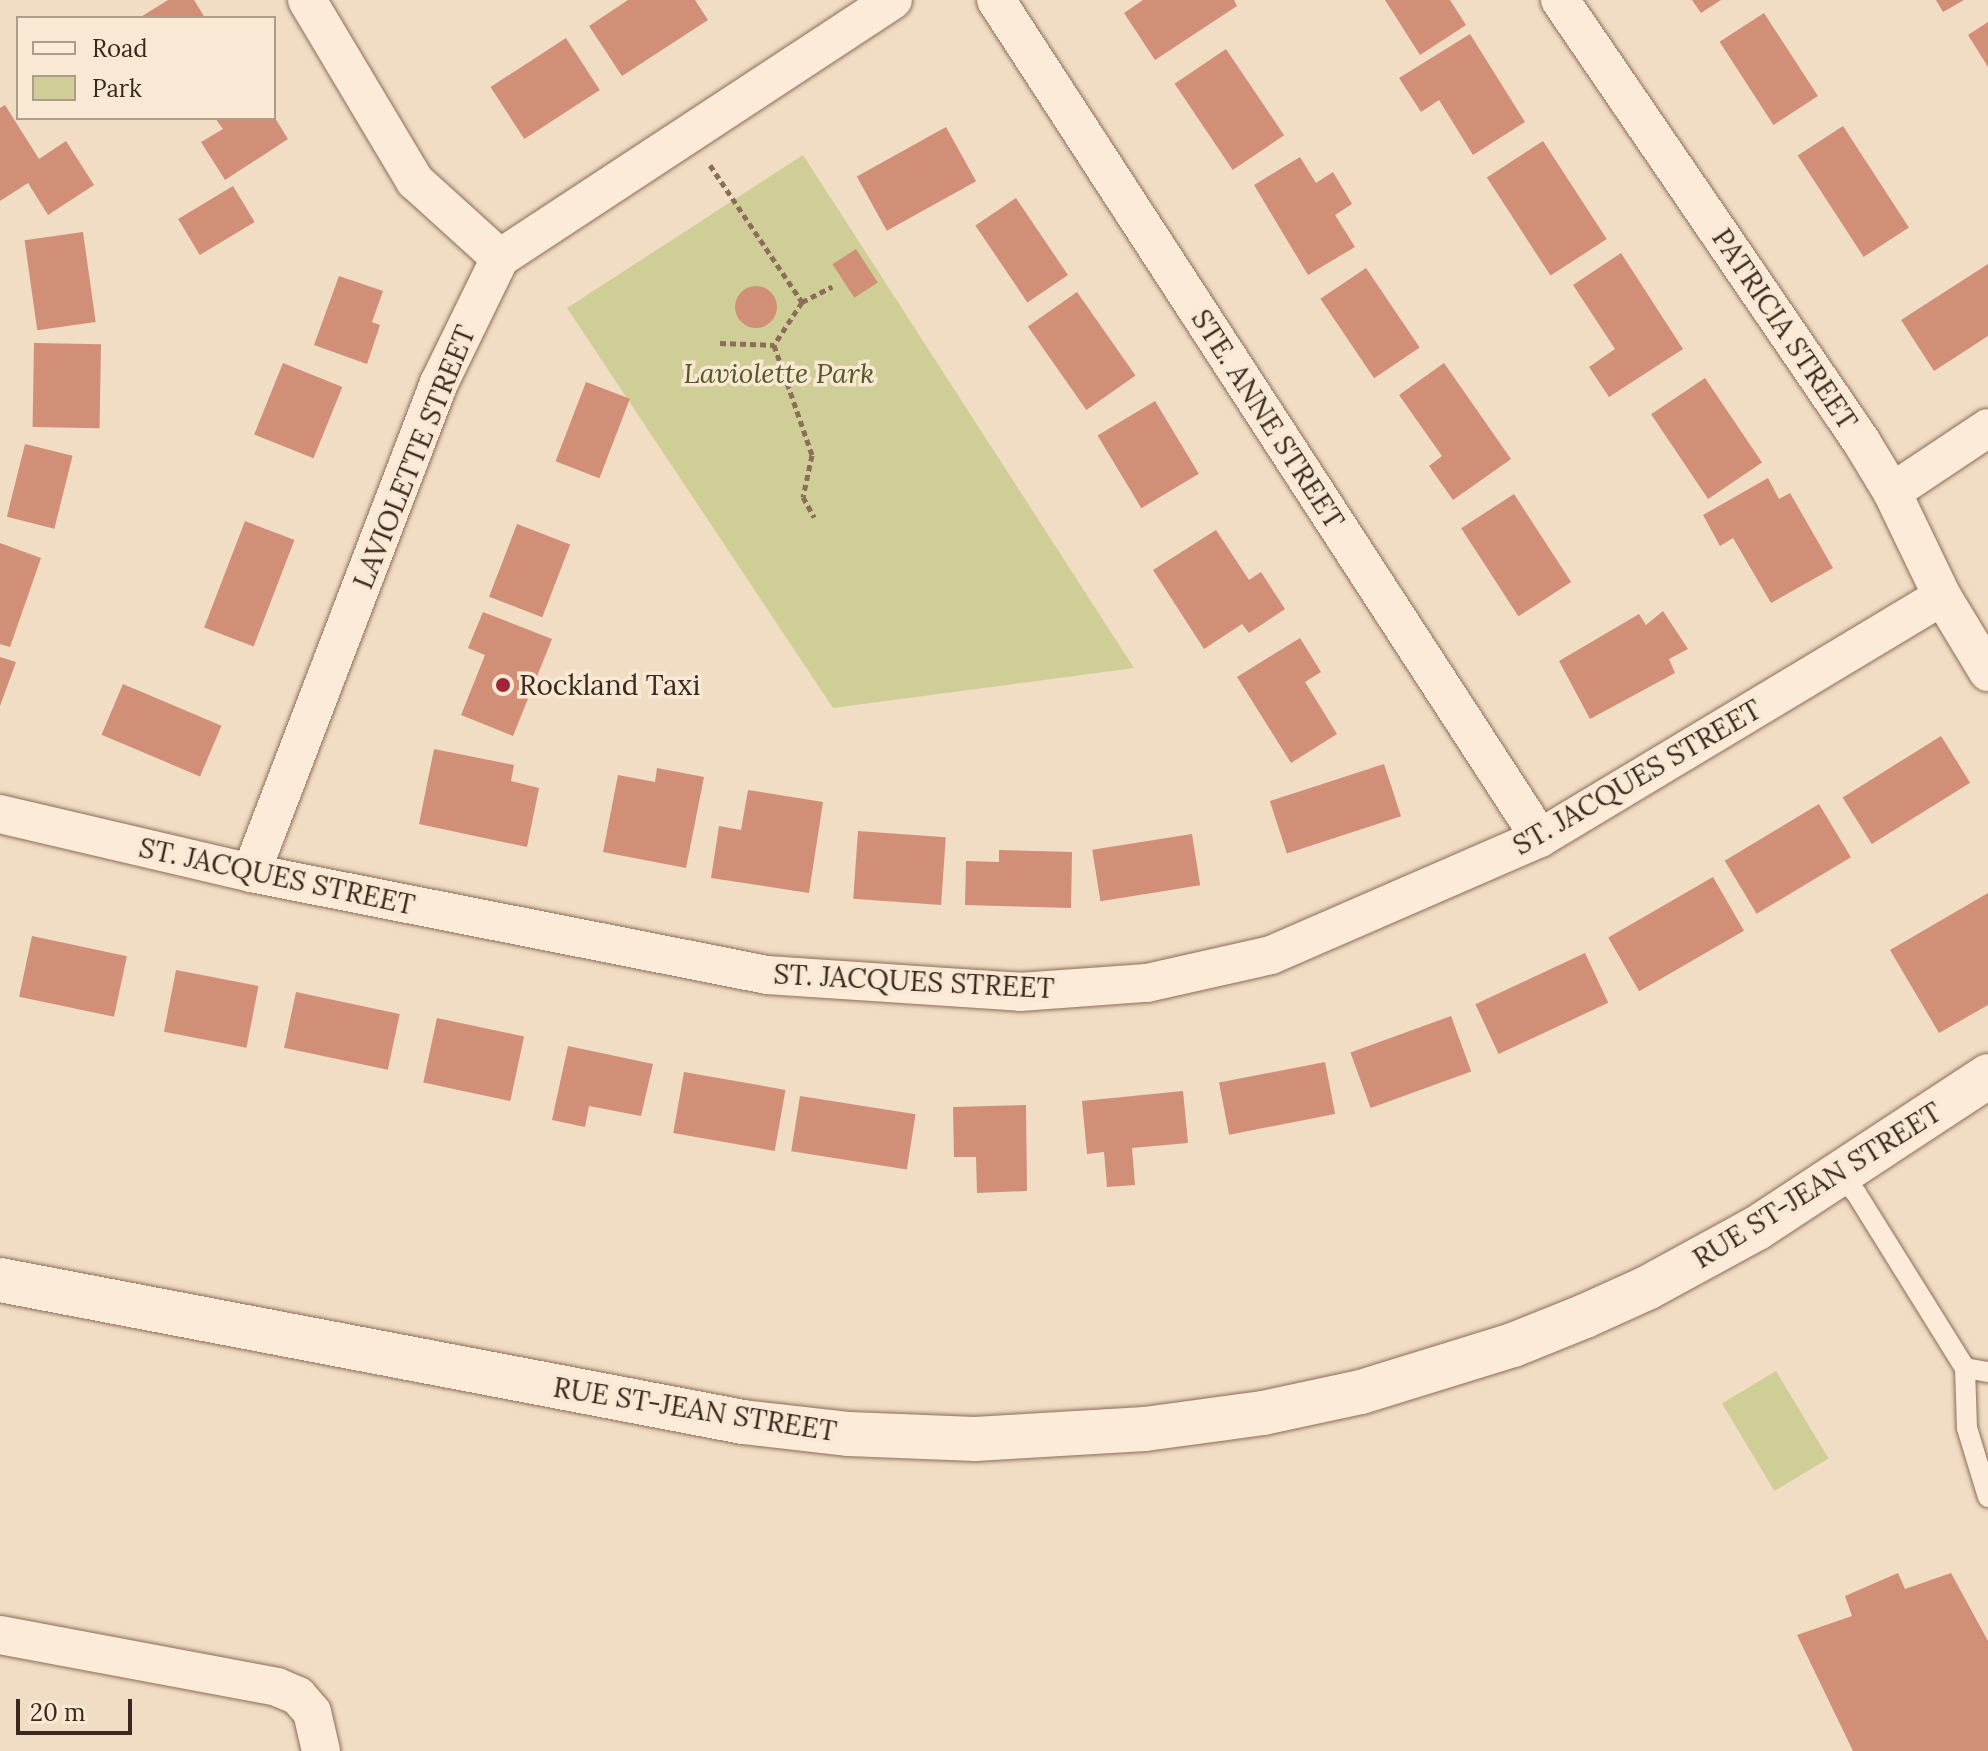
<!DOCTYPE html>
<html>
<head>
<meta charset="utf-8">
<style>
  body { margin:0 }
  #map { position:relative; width:1988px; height:1751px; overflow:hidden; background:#f1ddc4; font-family:Lora,serif }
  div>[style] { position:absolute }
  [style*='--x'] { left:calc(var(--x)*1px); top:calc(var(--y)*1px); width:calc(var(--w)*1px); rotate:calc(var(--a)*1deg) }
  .green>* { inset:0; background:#d0ce97; transform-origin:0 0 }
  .building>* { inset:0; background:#d18f78; transform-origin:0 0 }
  .round { border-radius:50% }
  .path>* { height:5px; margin-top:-2.5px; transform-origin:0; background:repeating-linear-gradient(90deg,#8d6d59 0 6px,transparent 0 10px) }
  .roads { filter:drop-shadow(0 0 2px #8d6d59) drop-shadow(0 0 2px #8d6d59) }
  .service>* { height:20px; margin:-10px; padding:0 10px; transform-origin:10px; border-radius:10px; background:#fbebd8 }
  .minor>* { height:38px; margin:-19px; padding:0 19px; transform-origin:19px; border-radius:19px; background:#fbebd8 }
  .secondary>* { height:44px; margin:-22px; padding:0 22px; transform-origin:22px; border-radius:22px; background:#fbebd8 }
  .dots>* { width:22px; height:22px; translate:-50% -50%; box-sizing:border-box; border:4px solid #f8e8d4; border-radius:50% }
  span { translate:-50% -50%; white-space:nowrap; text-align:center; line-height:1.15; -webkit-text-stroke:7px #f8e8d4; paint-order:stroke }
  .street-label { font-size:28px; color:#3c281e }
  .park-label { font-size:28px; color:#545a23; font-style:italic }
  .poi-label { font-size:28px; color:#3c281e }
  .left { translate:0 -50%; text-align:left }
  .legend { position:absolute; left:16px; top:16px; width:260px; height:104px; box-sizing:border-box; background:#f8e8d4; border:2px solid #ad9b8b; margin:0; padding:10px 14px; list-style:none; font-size:24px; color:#3c281e }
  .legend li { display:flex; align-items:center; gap:16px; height:40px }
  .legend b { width:40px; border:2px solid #ad9b8b }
  .scale { position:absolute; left:16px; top:1699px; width:116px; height:36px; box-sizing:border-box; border:4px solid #3c281e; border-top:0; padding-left:10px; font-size:24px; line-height:28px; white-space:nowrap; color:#3c281e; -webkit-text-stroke:6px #f8e8d4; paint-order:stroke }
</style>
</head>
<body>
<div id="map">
  <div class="green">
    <div style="clip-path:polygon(803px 155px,1134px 668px,833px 708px,567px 308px)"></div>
    <div style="left:1776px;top:1371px;width:102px;height:63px;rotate:59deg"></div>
  </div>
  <div class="building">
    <div style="clip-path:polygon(168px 0,194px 0,205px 18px,139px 18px)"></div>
    <div style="clip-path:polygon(628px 0,695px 0,708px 20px,622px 76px,589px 26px)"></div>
    <div style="clip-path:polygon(1143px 0,1234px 0,1237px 6px,1155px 60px,1124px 13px)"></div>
    <div style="clip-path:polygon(1385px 0,1450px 0,1466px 25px,1420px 55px)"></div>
    <div style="clip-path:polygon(1692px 0,1721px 0,1701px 13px)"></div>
    <div style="clip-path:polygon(1936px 0,1964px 0,1943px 12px)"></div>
    <div style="left:1764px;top:13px;width:99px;height:53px;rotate:57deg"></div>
    <div style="clip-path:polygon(1988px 22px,1988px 67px,1968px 35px)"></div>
    <div style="clip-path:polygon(1470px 34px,1525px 122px,1473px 155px,1439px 100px,1421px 112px,1399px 78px)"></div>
    <div style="left:566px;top:38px;width:62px;height:90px;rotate:57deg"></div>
    <div style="left:1226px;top:49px;width:104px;height:62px;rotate:56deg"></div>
    <div style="clip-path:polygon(5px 105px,39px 159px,66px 141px,94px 185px,48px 215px,28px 183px,0 201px,0 108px)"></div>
    <div style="clip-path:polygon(215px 118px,275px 118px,288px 139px,225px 180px,201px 142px,223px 129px)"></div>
    <div style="left:1843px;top:126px;width:121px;height:54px;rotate:57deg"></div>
    <div style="left:946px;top:127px;width:62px;height:102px;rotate:61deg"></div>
    <div style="left:1543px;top:141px;width:117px;height:67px;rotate:57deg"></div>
    <div style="clip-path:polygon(1300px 157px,1316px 183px,1333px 172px,1352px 204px,1335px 215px,1355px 247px,1308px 275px,1254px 185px)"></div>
    <div style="left:233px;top:186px;width:42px;height:64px;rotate:59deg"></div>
    <div style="left:1016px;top:198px;width:93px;height:49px;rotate:56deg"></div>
    <div style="left:83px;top:232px;width:91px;height:59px;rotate:82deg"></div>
    <div style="left:856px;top:249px;width:40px;height:28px;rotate:57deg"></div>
    <div style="clip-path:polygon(1621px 253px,1683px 349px,1609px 397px,1589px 367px,1615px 349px,1573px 285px)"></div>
    <div style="clip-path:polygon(1988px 264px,1988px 336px,1934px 371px,1901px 320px)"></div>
    <div style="left:1366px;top:268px;width:96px;height:55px;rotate:56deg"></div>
    <div style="clip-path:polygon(339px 276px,383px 291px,372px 322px,380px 325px,367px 364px,314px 345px)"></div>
    <div class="round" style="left:735px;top:286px;width:42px;height:42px"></div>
    <div style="left:1077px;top:292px;width:102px;height:60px;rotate:55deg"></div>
    <div style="left:34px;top:343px;width:67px;height:84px;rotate:1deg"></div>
    <div style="left:283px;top:363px;width:64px;height:77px;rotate:22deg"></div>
    <div style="clip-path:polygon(1444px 363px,1511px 459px,1453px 500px,1429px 466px,1442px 456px,1399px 395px)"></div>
    <div style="left:1705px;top:378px;width:102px;height:65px;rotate:56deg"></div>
    <div style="left:586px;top:382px;width:47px;height:85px;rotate:21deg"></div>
    <div style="left:1155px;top:401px;width:85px;height:67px;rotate:59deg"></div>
    <div style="left:25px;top:444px;width:49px;height:75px;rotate:14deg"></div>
    <div style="clip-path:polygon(1768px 478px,1779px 499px,1790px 493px,1833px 568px,1771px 603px,1733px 538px,1720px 546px,1703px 515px)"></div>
    <div style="left:1514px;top:494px;width:105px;height:63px;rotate:57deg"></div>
    <div style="left:245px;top:521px;width:53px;height:114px;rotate:21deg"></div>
    <div style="left:517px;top:524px;width:57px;height:78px;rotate:21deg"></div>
    <div style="clip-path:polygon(1216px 530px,1249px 580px,1261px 572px,1285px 609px,1249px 633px,1242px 624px,1204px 649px,1153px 570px)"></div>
    <div style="clip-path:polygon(0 543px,41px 558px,10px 647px,0 644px)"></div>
    <div style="clip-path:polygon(1663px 611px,1688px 649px,1669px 659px,1675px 673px,1590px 719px,1559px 661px,1639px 614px,1646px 625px)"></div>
    <div style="clip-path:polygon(483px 612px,552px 639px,513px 736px,461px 715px,485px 655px,468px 648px)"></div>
    <div style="clip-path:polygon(1300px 638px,1321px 672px,1305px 682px,1337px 734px,1291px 763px,1237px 677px)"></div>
    <div style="clip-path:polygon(0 657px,16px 662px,0 706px)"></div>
    <div style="left:123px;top:684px;width:107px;height:55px;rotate:23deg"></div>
    <div style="left:1941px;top:736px;width:55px;height:116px;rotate:58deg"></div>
    <div style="clip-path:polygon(434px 749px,514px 765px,511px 781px,539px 788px,527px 847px,419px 824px)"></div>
    <div style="left:1384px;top:764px;width:55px;height:120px;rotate:72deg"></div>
    <div style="clip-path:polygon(657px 768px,704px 777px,686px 868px,603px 852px,618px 775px,655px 782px)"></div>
    <div style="clip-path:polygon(748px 790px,823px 802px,809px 893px,711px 878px,719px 826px,741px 830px)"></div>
    <div style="left:1819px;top:804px;width:62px;height:110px;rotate:59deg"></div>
    <div style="left:858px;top:831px;width:88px;height:68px;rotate:4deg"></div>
    <div style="left:1192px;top:834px;width:52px;height:101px;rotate:81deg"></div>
    <div style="clip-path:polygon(999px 850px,1072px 852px,1071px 908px,965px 905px,966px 861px,999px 862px)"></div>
    <div style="left:1713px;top:877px;width:62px;height:121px;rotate:60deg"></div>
    <div style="clip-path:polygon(1988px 893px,1988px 1005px,1939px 1033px,1890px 950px)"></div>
    <div style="left:32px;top:936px;width:97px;height:62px;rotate:12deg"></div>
    <div style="left:1585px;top:953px;width:55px;height:121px;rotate:65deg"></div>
    <div style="left:176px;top:970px;width:84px;height:63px;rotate:11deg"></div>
    <div style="left:296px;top:992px;width:106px;height:57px;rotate:12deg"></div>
    <div style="left:1451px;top:1016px;width:59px;height:107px;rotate:70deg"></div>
    <div style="left:437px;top:1018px;width:89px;height:66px;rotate:12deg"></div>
    <div style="clip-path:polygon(568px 1046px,653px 1064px,641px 1116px,589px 1106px,585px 1127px,552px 1120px)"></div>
    <div style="left:1325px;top:1062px;width:53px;height:108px;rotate:79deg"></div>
    <div style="left:684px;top:1072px;width:103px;height:62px;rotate:10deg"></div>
    <div style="clip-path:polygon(1183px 1091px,1188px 1143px,1132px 1148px,1135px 1185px,1107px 1187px,1104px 1152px,1087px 1154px,1082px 1101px)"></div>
    <div style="left:800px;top:1096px;width:117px;height:56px;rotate:9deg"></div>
    <div style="clip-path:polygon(1026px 1105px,1027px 1191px,977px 1193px,976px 1157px,954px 1157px,953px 1107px)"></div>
    <div style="clip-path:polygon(1898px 1573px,1905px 1589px,1951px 1573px,1988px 1641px,1988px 1751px,1853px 1751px,1797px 1635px,1852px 1616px,1845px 1596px)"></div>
  </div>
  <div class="path">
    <div style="--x:710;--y:165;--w:165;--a:56.1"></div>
    <div style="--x:802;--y:302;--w:51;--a:123.1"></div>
    <div style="--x:774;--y:345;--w:116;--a:70.9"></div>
    <div style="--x:812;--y:455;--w:43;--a:102.1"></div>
    <div style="--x:803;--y:497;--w:23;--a:61"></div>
    <div style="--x:802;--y:302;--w:34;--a:-27"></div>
    <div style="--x:720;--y:343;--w:54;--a:2.1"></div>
  </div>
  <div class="roads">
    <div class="service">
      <div style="--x:1840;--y:1177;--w:23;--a:45"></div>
      <div style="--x:1856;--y:1193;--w:206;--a:58.1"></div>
      <div style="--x:1965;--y:1368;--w:60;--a:88.1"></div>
      <div style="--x:1967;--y:1428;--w:72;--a:73.1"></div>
      <div style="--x:1965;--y:1368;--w:23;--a:10"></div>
    </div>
    <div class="minor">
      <div style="--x:307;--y:0;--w:211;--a:59.2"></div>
      <div style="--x:415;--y:181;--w:115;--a:42.2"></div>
      <div style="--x:996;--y:0;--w:999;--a:57.01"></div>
      <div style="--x:1560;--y:0;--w:534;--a:55.68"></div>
      <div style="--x:1861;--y:441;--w:60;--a:58.7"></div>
      <div style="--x:1892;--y:492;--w:115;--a:64.3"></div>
      <div style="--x:1942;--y:596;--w:89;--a:58.8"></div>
      <div style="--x:1892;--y:492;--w:115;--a:-33.7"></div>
      <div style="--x:0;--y:814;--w:258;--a:13.2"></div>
      <div style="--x:251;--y:873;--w:526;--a:11.18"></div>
      <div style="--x:767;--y:975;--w:254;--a:3.8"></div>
      <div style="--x:1020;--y:992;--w:127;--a:-4.1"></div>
      <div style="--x:1147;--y:983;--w:127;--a:-12.7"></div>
      <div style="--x:1271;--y:955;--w:293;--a:-23.5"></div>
      <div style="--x:1540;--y:838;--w:469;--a:-31"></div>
      <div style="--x:251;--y:873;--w:525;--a:-69.01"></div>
      <div style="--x:439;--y:383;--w:139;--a:-64"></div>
      <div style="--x:500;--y:258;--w:470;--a:-33.3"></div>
      <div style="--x:0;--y:1635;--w:282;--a:10.6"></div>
      <div style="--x:277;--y:1687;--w:23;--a:23"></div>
      <div style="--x:298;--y:1696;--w:21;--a:49"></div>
      <div style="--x:312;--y:1712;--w:40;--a:77"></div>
    </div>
    <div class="secondary">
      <div style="--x:0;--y:1280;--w:756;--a:10.82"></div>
      <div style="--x:743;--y:1422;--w:107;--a:6.5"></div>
      <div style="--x:849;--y:1434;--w:126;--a:2.3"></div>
      <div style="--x:975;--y:1439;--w:170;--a:-3.4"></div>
      <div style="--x:1145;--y:1429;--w:119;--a:-7.7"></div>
      <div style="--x:1263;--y:1413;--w:100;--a:-12.1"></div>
      <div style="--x:1361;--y:1392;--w:159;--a:-17.2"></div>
      <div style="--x:1513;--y:1345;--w:78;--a:-21.9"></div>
      <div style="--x:1585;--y:1316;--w:68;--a:-24.3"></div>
      <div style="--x:1647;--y:1288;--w:125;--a:-28.6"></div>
      <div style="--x:1757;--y:1228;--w:277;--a:-33.3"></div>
    </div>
  </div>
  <div class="dots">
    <div style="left:503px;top:685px;background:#a02539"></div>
  </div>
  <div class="street-label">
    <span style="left:1785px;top:329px;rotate:56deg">PATRICIA STREET</span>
    <span style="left:1268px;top:419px;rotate:57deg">STE. ANNE STREET</span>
    <span style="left:414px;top:457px;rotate:-68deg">LAVIOLETTE STREET</span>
    <span style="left:1637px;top:777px;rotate:-30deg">ST. JACQUES STREET</span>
    <span style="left:277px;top:876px;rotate:12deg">ST. JACQUES STREET</span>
    <span style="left:914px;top:981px;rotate:3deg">ST. JACQUES STREET</span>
    <span style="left:1817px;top:1185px;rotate:-32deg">RUE ST-JEAN STREET</span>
    <span style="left:695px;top:1409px;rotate:9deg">RUE ST-JEAN STREET</span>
  </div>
  <div class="park-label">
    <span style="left:779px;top:373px">Laviolette Park</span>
  </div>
  <div class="poi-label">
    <span class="left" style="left:519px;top:685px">Rockland Taxi</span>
  </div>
  <ul class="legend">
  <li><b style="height:10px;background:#fbebd8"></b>Road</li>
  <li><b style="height:22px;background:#d0ce97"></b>Park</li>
  </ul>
  <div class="scale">20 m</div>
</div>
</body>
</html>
